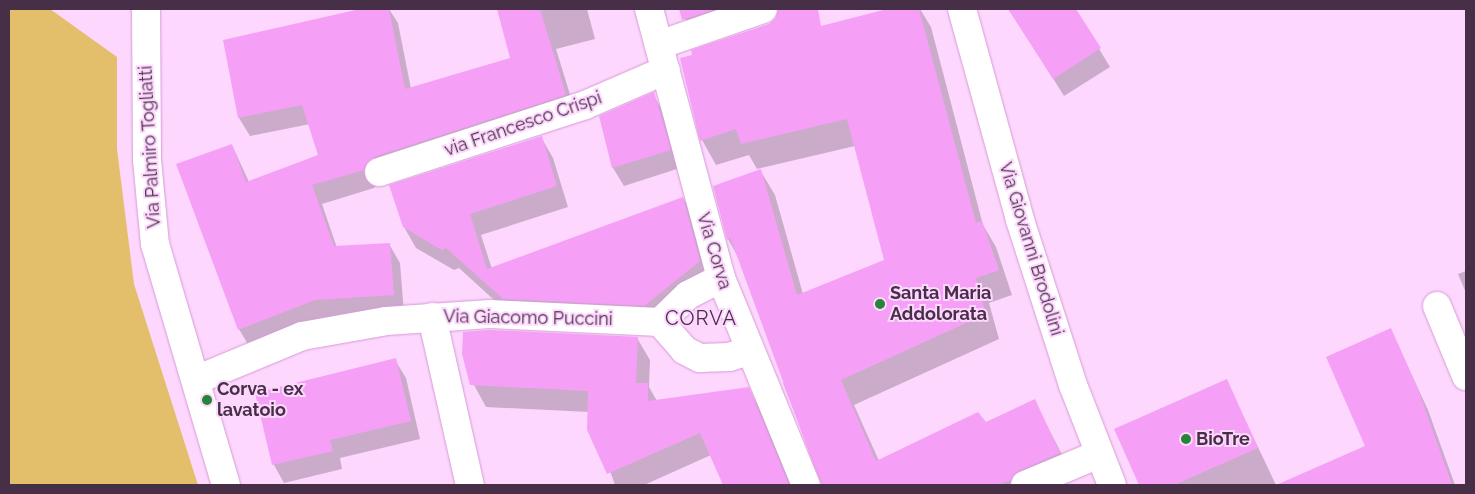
<!DOCTYPE html>
<html>
<head>
<meta charset="utf-8">
<style>
  body { margin:0 }
  #map { position:relative; width:1475px; height:494px; overflow:hidden; background:#fdd7fd; font-family:Raleway,sans-serif }
  div>[style] { position:absolute }
  [style*='--x'] { left:calc(var(--x)*1px); top:calc(var(--y)*1px); width:calc(var(--w)*1px); rotate:calc(var(--a)*1deg) }
  .green>* { inset:0; background:#e3bf6c }
  .shadow>* { inset:0; background:#0003 }
  .building>* { inset:0; background:#f5a0f6 }
  .roads { filter:drop-shadow(0 0 1px #d79ad7) drop-shadow(0 0 1px #d79ad7) }
  .street>* { height:28px; margin:-14px; padding:0 14px; transform-origin:14px; border-radius:14px; background:#fff }
  .secondary>* { height:28px; margin:-14px; padding:0 14px; transform-origin:14px; border-radius:14px; background:#fff }
  .dots>* { width:14px; height:14px; translate:-50% -50%; box-sizing:border-box; border:2px solid #fdd7fd; border-radius:50% }
  span { translate:-50% -50%; white-space:nowrap; text-align:center; line-height:1.15; -webkit-text-stroke:4px #fdd7fd; paint-order:stroke }
  .street-label { font-size:18px; color:#482f48 }
  .poi-label { font-size:18px; color:#482f48; font-weight:700 }
  .left { translate:0 -50%; text-align:left }
  .quarter-label { font-size:20px; color:#482f48; letter-spacing:1px }
  .frame { position:absolute; inset:0; border:10px solid #482f48; pointer-events:none }
</style>
</head>
<body>
<div id="map">
  <div class="green">
    <div style="clip-path:polygon(9px 9px,50px 9px,117px 57px,117px 149px,134px 284px,198px 485px,9px 485px)"></div>
  </div>
  <div class="shadow">
    <div style="clip-path:polygon(369px 9px,389px 9px,398px 23px,411px 89px,511px 59px,498px 9px,587px 9px,595px 39px,556px 49px,576px 114px,385px 176px,374px 188px,322px 204px,337px 248px,389px 244px,400px 263px,404px 313px,250px 348px,239px 329px,232px 145px,249px 182px,319px 156px,310px 124px,250px 136px,239px 118px,224px 41px)"></div>
    <div style="clip-path:polygon(680px 9px,748px 9px,694px 38px)"></div>
    <div style="clip-path:polygon(892px 9px,920px 9px,931px 27px,983px 225px,996px 247px,1012px 295px,989px 303px,999px 339px,854px 405px,879px 461px,985px 423px,1034px 400px,1074px 478px,1058px 485px,830px 485px,812px 456px,783px 383px,787px 383px,739px 259px,728px 239px,714px 187px,760px 170px,775px 195px,803px 294px,886px 261px,855px 146px,757px 169px,749px 155px,716px 165px,702px 140px,800px 33px)"></div>
    <div style="clip-path:polygon(1015px 9px,1075px 9px,1110px 67px,1064px 96px,1011px 11px)"></div>
    <div style="clip-path:polygon(653px 94px,663px 112px,680px 168px,624px 186px,613px 168px,600px 117px)"></div>
    <div style="clip-path:polygon(541px 137px,553px 158px,568px 207px,481px 235px,492px 269px,683px 198px,695px 219px,711px 282px,657px 326px,516px 320px,459px 268px,454px 270px,416px 248px,404px 227px)"></div>
    <div style="clip-path:polygon(1466px 271px,1466px 293px,1458px 274px)"></div>
    <div style="clip-path:polygon(1391px 330px,1428px 410px,1455px 485px,1279px 485px,1366px 446px)"></div>
    <div style="clip-path:polygon(637px 338px,650px 360px,649px 387px,657px 401px,748px 388px,761px 410px,792px 485px,724px 485px,711px 455px,644px 485px,615px 485px,589px 412px,486px 407px,474px 385px)"></div>
    <div style="clip-path:polygon(395px 360px,406px 378px,420px 439px,340px 458px,342px 469px,284px 483px,274px 465px,257px 394px)"></div>
    <div style="clip-path:polygon(1226px 380px,1276px 485px,1140px 485px,1116px 430px)"></div>
  </div>
  <div class="building">
    <div style="clip-path:polygon(360px 9px,389px 9px,405px 89px,510px 58px,497px 9px,540px 9px,566px 95px,374px 157px,364px 170px,312px 185px,334px 246px,390px 243px,394px 295px,315px 300px,238px 330px,176px 164px,232px 144px,246px 182px,318px 155px,302px 105px,238px 118px,223px 40px)"></div>
    <div style="clip-path:polygon(679px 9px,716px 9px,682px 20px)"></div>
    <div style="clip-path:polygon(778px 9px,818px 9px,821px 26px,887px 9px,919px 9px,976px 223px,982px 221px,999px 270px,976px 278px,986px 314px,841px 380px,876px 461px,978px 412px,986px 422px,1035px 399px,1060px 453px,1019px 471px,1011px 480px,999px 485px,821px 485px,730px 237px,727px 240px,713px 186px,761px 169px,797px 295px,884px 260px,847px 119px,741px 144px,736px 129px,700px 141px,680px 58px,692px 55px,691px 50px,769px 24px,775px 19px)"></div>
    <div style="clip-path:polygon(1008px 9px,1076px 9px,1101px 48px,1053px 79px)"></div>
    <div style="clip-path:polygon(654px 92px,671px 150px,612px 168px,599px 116px)"></div>
    <div style="clip-path:polygon(542px 136px,557px 186px,470px 214px,487px 269px,683px 197px,700px 261px,644px 306px,503px 299px,446px 248px,442px 250px,403px 227px,389px 185px)"></div>
    <div style="clip-path:polygon(1391px 328px,1418px 389px,1452px 485px,1276px 485px,1365px 446px,1326px 357px)"></div>
    <div style="clip-path:polygon(490px 330px,638px 337px,636px 383px,648px 383px,648px 401px,749px 387px,789px 485px,723px 485px,700px 433px,607px 474px,587px 430px,588px 391px,470px 385px,462px 354px,463px 332px)"></div>
    <div style="clip-path:polygon(396px 358px,411px 421px,330px 440px,333px 451px,272px 465px,255px 393px)"></div>
    <div style="clip-path:polygon(1227px 379px,1258px 448px,1174px 485px,1139px 485px,1114px 429px)"></div>
  </div>
  <div class="roads">
    <div class="street">
      <div style="--x:146;--y:9;--w:151;--a:89.6"></div>
      <div style="--x:147;--y:160;--w:84;--a:84.6"></div>
      <div style="--x:155;--y:244;--w:251;--a:73.6"></div>
      <div style="--x:962;--y:9;--w:219;--a:74.6"></div>
      <div style="--x:1020;--y:220;--w:173;--a:72.2"></div>
      <div style="--x:1073;--y:385;--w:107;--a:68.7"></div>
      <div style="--x:659;--y:45;--w:110;--a:-19.1"></div>
      <div style="--x:379;--y:172;--w:217;--a:-18"></div>
      <div style="--x:585;--y:105;--w:88;--a:-23.4"></div>
      <div style="--x:1437;--y:306;--w:76;--a:67.5"></div>
      <div style="--x:432;--y:317;--w:172;--a:77.3"></div>
      <div style="--x:660;--y:322;--w:37;--a:49"></div>
      <div style="--x:684;--y:350;--w:18;--a:27"></div>
      <div style="--x:700;--y:358;--w:29;--a:-2"></div>
      <div style="--x:729;--y:357;--w:21;--a:-17"></div>
      <div style="--x:660;--y:322;--w:39;--a:-44"></div>
      <div style="--x:688;--y:295;--w:37;--a:-27"></div>
      <div style="--x:196;--y:380;--w:115;--a:-22.5"></div>
      <div style="--x:302;--y:336;--w:85;--a:-10.1"></div>
      <div style="--x:386;--y:321;--w:104;--a:-3.9"></div>
      <div style="--x:490;--y:314;--w:170;--a:2.7"></div>
      <div style="--x:1025;--y:485;--w:80;--a:-22.7"></div>
    </div>
    <div class="secondary">
      <div style="--x:649;--y:9;--w:278;--a:75"></div>
      <div style="--x:721;--y:278;--w:224;--a:67.7"></div>
    </div>
  </div>
  <div class="dots">
    <div style="left:880px;top:304px;background:#258537"></div>
    <div style="left:207px;top:400px;background:#258537"></div>
    <div style="left:1186px;top:439px;background:#258537"></div>
  </div>
  <div class="street-label">
    <span style="left:523px;top:124px;rotate:-19deg">via Francesco Crispi</span>
    <span style="left:150px;top:147px;rotate:-93deg">Via Palmiro Togliatti</span>
    <span style="left:1031px;top:249px;rotate:73deg">Via Giovanni Brodolini</span>
    <span style="left:714px;top:251px;rotate:73deg">Via Corva</span>
    <span style="left:528px;top:318px;rotate:1deg">Via Giacomo Puccini</span>
  </div>
  <div class="poi-label">
    <span class="left" style="left:890px;top:304px">Santa Maria<br>Addolorata</span>
    <span class="left" style="left:217px;top:400px">Corva - ex<br>lavatoio</span>
    <span class="left" style="left:1196px;top:439px">BioTre</span>
  </div>
  <div class="quarter-label">
    <span style="left:701px;top:318px">CORVA</span>
  </div>
  <div class="frame"></div>
</div>
</body>
</html>
